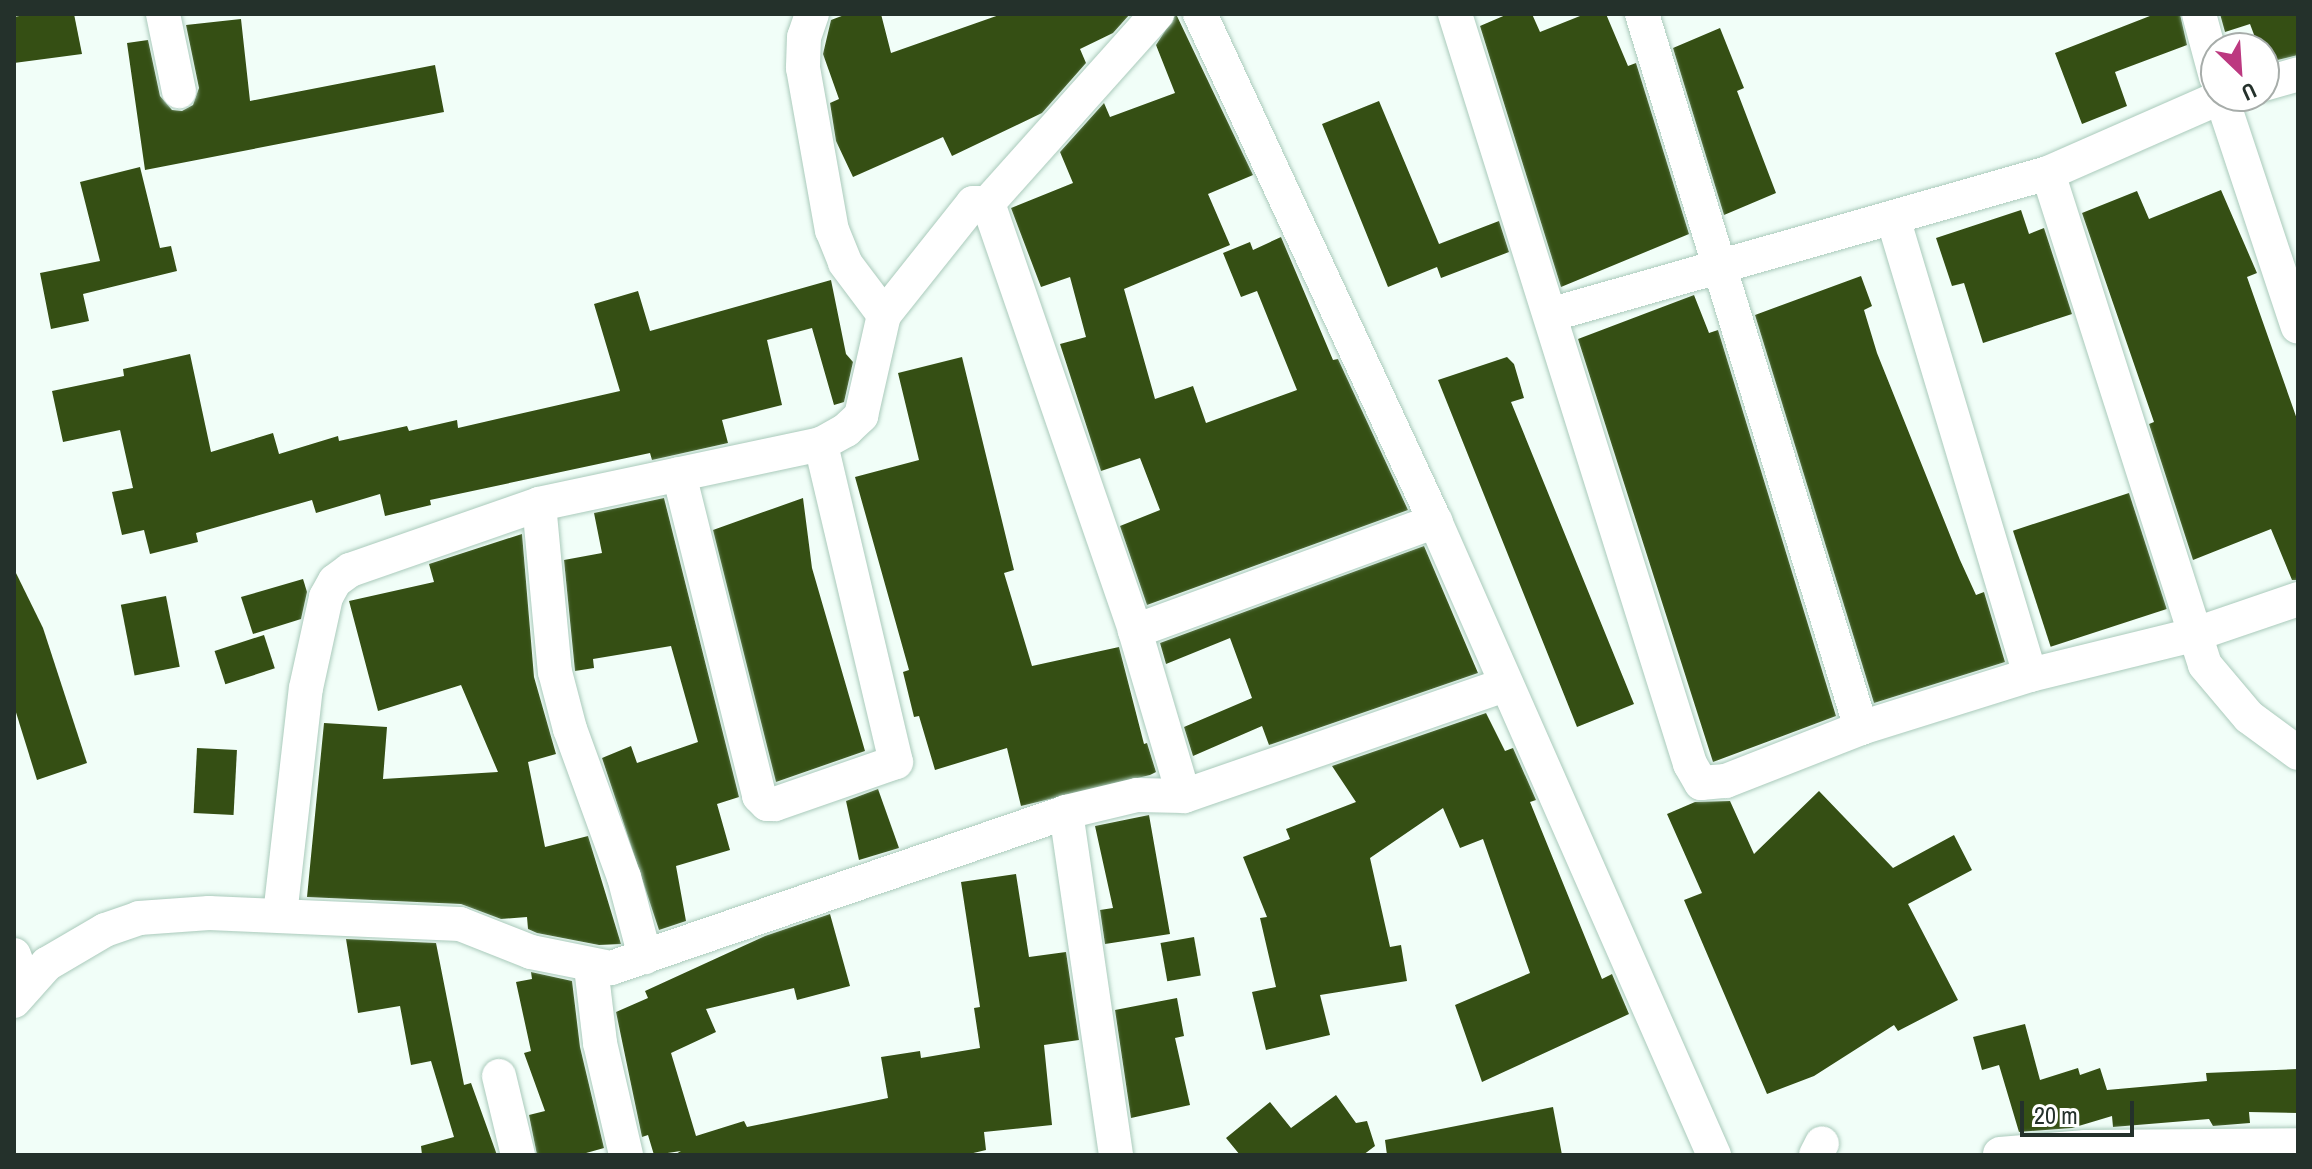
<!DOCTYPE html>
<html>
<head>
<meta charset="utf-8">
<style>
  body { margin:0 }
  #map { position:relative; width:2312px; height:1169px; overflow:hidden; background:#f1fef8; font-family:"Archivo Narrow",sans-serif }
  div>[style] { position:absolute }
  [style*='--x'] { left:calc(var(--x)*1px); top:calc(var(--y)*1px); width:calc(var(--w)*1px); rotate:calc(var(--a)*1deg) }
  .building>* { inset:0; background:#354f14; transform-origin:0 0 }
  .roads { filter:drop-shadow(0 0 2px #aacabb) drop-shadow(0 0 2px #aacabb) }
  .minor>* { height:34px; margin:-17px; padding:0 17px; transform-origin:17px; border-radius:17px; background:#fff }
  span { translate:-50% -50%; white-space:nowrap; text-align:center; line-height:1.15; -webkit-text-stroke:8px #fff; paint-order:stroke }
  .frame { position:absolute; inset:0; border:16px solid #24312b; pointer-events:none }
  .north { position:absolute; left:2200px; top:32px; width:80px; height:80px; box-sizing:border-box; background:#fff; border:2px solid #a7adaa; border-radius:50%; rotate:155deg; font-size:22px; font-weight:700; line-height:32px; text-align:center; color:#24312b }
  .north::after { content:''; display:block; margin:auto; width:28px; height:36px; background:#bc3980; clip-path:polygon(50% 0,100% 100%,50% 72%,0 100%) }
  .scale { position:absolute; left:2020px; top:1101px; width:114px; height:36px; box-sizing:border-box; border:4px solid #24312b; border-top:0; padding-left:10px; font-size:24px; line-height:28px; white-space:nowrap; color:#24312b; -webkit-text-stroke:6px #fff; paint-order:stroke }
</style>
</head>
<body>
<div id="map">
  <div class="building">
    <div style="clip-path:polygon(30px 14px,74px 14px,82px 54px,14px 63px,14px 17px)"></div>
    <div style="clip-path:polygon(847px 14px,881px 14px,891px 53px,1002px 14px,1130px 14px,1113px 33px,1080px 49px,1086px 63px,1042px 113px,952px 156px,943px 137px,853px 177px,836px 141px,830px 103px,839px 99px,823px 54px,831px 20px)"></div>
    <div style="clip-path:polygon(1176px 14px,1253px 175px,1208px 194px,1230px 245px,1124px 289px,1155px 399px,1193px 386px,1206px 423px,1297px 390px,1257px 291px,1241px 297px,1223px 253px,1250px 242px,1253px 250px,1281px 237px,1333px 360px,1338px 359px,1408px 510px,1147px 605px,1120px 526px,1160px 510px,1140px 458px,1101px 471px,1060px 344px,1086px 337px,1070px 277px,1041px 287px,1011px 208px,1073px 183px,1060px 152px,1104px 103px,1110px 117px,1175px 93px,1156px 45px)"></div>
    <div style="clip-path:polygon(1508px 14px,1532px 14px,1540px 32px,1585px 14px,1606px 14px,1628px 66px,1636px 63px,1689px 234px,1561px 287px,1480px 26px)"></div>
    <div style="clip-path:polygon(2155px 14px,2180px 14px,2187px 45px,2115px 72px,2127px 106px,2082px 124px,2055px 53px)"></div>
    <div style="clip-path:polygon(2220px 14px,2298px 14px,2298px 55px,2265px 63px,2264px 48px,2259px 48px,2250px 24px,2225px 32px)"></div>
    <div style="clip-path:polygon(241px 19px,250px 101px,435px 65px,444px 112px,145px 170px,127px 43px,148px 40px,160px 96px,172px 110px,182px 111px,193px 105px,199px 88px,186px 25px)"></div>
    <div style="clip-path:polygon(1720px 28px,1744px 88px,1737px 91px,1776px 193px,1724px 215px,1673px 48px)"></div>
    <div style="clip-path:polygon(1379px 101px,1439px 244px,1499px 221px,1509px 252px,1441px 278px,1437px 267px,1388px 287px,1322px 124px)"></div>
    <div style="clip-path:polygon(140px 167px,160px 248px,171px 246px,177px 271px,83px 294px,89px 321px,51px 329px,40px 273px,100px 261px,80px 182px)"></div>
    <div style="clip-path:polygon(2221px 190px,2257px 273px,2247px 277px,2298px 422px,2298px 580px,2292px 580px,2271px 529px,2193px 560px,2149px 424px,2154px 422px,2082px 213px,2137px 191px,2149px 219px)"></div>
    <div style="clip-path:polygon(2021px 210px,2029px 234px,2044px 228px,2072px 314px,1983px 343px,1964px 283px,1952px 286px,1936px 238px)"></div>
    <div style="clip-path:polygon(1861px 276px,1872px 306px,1864px 310px,1877px 353px,1960px 560px,1976px 595px,1984px 592px,2005px 662px,1874px 703px,1755px 315px)"></div>
    <div style="clip-path:polygon(831px 280px,846px 354px,853px 362px,844px 402px,834px 405px,812px 328px,767px 340px,782px 405px,722px 420px,728px 443px,652px 460px,650px 453px,430px 500px,431px 505px,385px 516px,380px 494px,316px 513px,312px 500px,196px 533px,198px 542px,150px 554px,144px 530px,122px 535px,112px 492px,133px 488px,120px 430px,63px 442px,52px 391px,124px 376px,123px 369px,190px 354px,211px 452px,273px 433px,279px 454px,338px 436px,339px 441px,407px 426px,409px 431px,457px 420px,458px 428px,620px 391px,594px 304px,638px 291px,650px 331px)"></div>
    <div style="clip-path:polygon(1694px 295px,1709px 333px,1718px 330px,1836px 716px,1713px 762px,1578px 339px)"></div>
    <div style="clip-path:polygon(962px 357px,1014px 570px,1004px 573px,1032px 666px,1119px 647px,1144px 744px,1147px 743px,1156px 772px,1150px 775px,1021px 806px,1007px 748px,935px 770px,919px 716px,914px 717px,903px 672px,909px 670px,855px 477px,919px 460px,898px 373px)"></div>
    <div style="clip-path:polygon(1507px 357px,1514px 364px,1524px 398px,1511px 402px,1634px 704px,1577px 727px,1438px 380px)"></div>
    <div style="left:2129px;top:493px;width:122px;height:122px;rotate:72deg"></div>
    <div style="clip-path:polygon(664px 498px,739px 797px,717px 804px,730px 850px,676px 866px,686px 921px,659px 930px,602px 758px,631px 746px,637px 763px,698px 742px,671px 646px,593px 659px,594px 668px,575px 671px,564px 560px,602px 553px,594px 513px)"></div>
    <div style="clip-path:polygon(803px 498px,812px 568px,865px 751px,776px 782px,713px 530px)"></div>
    <div style="clip-path:polygon(522px 534px,534px 677px,556px 754px,528px 762px,545px 847px,588px 836px,621px 944px,599px 945px,537px 933px,528px 929px,527px 917px,501px 919px,461px 904px,307px 897px,324px 723px,387px 727px,383px 779px,498px 772px,461px 685px,378px 711px,349px 601px,434px 582px,429px 564px)"></div>
    <div style="clip-path:polygon(1424px 546px,1478px 673px,1269px 745px,1262px 726px,1193px 756px,1184px 727px,1252px 698px,1230px 638px,1166px 664px,1160px 643px)"></div>
    <div style="clip-path:polygon(14px 569px,43px 628px,87px 763px,37px 780px,14px 706px)"></div>
    <div style="clip-path:polygon(303px 579px,307px 592px,301px 619px,253px 634px,241px 597px)"></div>
    <div style="left:166px;top:596px;width:72px;height:46px;rotate:79deg"></div>
    <div style="left:264px;top:635px;width:35px;height:52px;rotate:72deg"></div>
    <div style="clip-path:polygon(1486px 713px,1505px 751px,1513px 748px,1536px 800px,1530px 802px,1602px 979px,1612px 974px,1629px 1014px,1482px 1082px,1455px 1005px,1530px 973px,1483px 839px,1460px 848px,1443px 808px,1370px 858px,1390px 947px,1401px 945px,1407px 981px,1320px 995px,1330px 1035px,1266px 1050px,1252px 992px,1276px 987px,1260px 918px,1267px 917px,1243px 857px,1290px 839px,1286px 829px,1356px 802px,1332px 766px)"></div>
    <div style="left:197px;top:748px;width:40px;height:65px;rotate:3deg"></div>
    <div style="clip-path:polygon(878px 789px,899px 848px,859px 860px,846px 801px)"></div>
    <div style="clip-path:polygon(1819px 791px,1893px 868px,1954px 835px,1972px 870px,1908px 904px,1958px 1000px,1898px 1031px,1894px 1025px,1814px 1076px,1767px 1094px,1684px 900px,1702px 893px,1667px 814px,1695px 802px,1730px 801px,1754px 854px)"></div>
    <div style="clip-path:polygon(1149px 815px,1170px 934px,1105px 944px,1100px 910px,1113px 908px,1095px 826px)"></div>
    <div style="clip-path:polygon(1016px 874px,1029px 957px,1066px 952px,1079px 1040px,1044px 1045px,1052px 1125px,984px 1132px,986px 1150px,965px 1155px,674px 1155px,681px 1151px,654px 1155px,648px 1135px,642px 1137px,616px 1012px,648px 998px,645px 991px,765px 936px,830px 914px,850px 986px,797px 1000px,794px 988px,706px 1009px,716px 1032px,671px 1053px,696px 1136px,744px 1121px,747px 1127px,888px 1098px,881px 1057px,920px 1051px,921px 1058px,980px 1048px,974px 1008px,980px 1007px,961px 882px)"></div>
    <div style="left:1194px;top:937px;width:39px;height:34px;rotate:80deg"></div>
    <div style="clip-path:polygon(346px 939px,436px 943px,464px 1085px,471px 1083px,497px 1155px,422px 1155px,421px 1146px,454px 1137px,431px 1061px,411px 1065px,400px 1006px,358px 1013px)"></div>
    <div style="clip-path:polygon(531px 972px,572px 981px,580px 1047px,604px 1148px,579px 1155px,537px 1155px,529px 1115px,545px 1111px,524px 1053px,531px 1051px,516px 982px,532px 979px)"></div>
    <div style="clip-path:polygon(1177px 998px,1184px 1036px,1175px 1038px,1190px 1105px,1131px 1118px,1115px 1010px)"></div>
    <div style="clip-path:polygon(2025px 1024px,2040px 1080px,2078px 1068px,2080px 1075px,2100px 1068px,2107px 1090px,2207px 1081px,2206px 1073px,2298px 1069px,2298px 1113px,2249px 1112px,2250px 1123px,2213px 1126px,2209px 1119px,2113px 1127px,2112px 1116px,2072px 1128px,2019px 1132px,1999px 1065px,1982px 1070px,1973px 1037px)"></div>
    <div style="clip-path:polygon(1336px 1095px,1356px 1123px,1367px 1121px,1375px 1146px,1363px 1155px,1240px 1155px,1226px 1138px,1270px 1102px,1291px 1128px)"></div>
    <div style="clip-path:polygon(1553px 1107px,1562px 1155px,1387px 1155px,1385px 1140px)"></div>
  </div>
  <div class="roads">
    <div class="minor">
      <div style="--x:163;--y:14;--w:79;--a:78.3"></div>
      <div style="--x:812;--y:14;--w:24;--a:109"></div>
      <div style="--x:804;--y:37;--w:31;--a:92"></div>
      <div style="--x:803;--y:68;--w:165;--a:79.9"></div>
      <div style="--x:832;--y:230;--w:35;--a:68"></div>
      <div style="--x:845;--y:263;--w:65;--a:53.1"></div>
      <div style="--x:1200;--y:14;--w:559;--a:65.13"></div>
      <div style="--x:1435;--y:521;--w:693;--a:66.25"></div>
      <div style="--x:1455;--y:14;--w:786;--a:72.6"></div>
      <div style="--x:1690;--y:764;--w:22;--a:60"></div>
      <div style="--x:1701;--y:783;--w:25;--a:-5"></div>
      <div style="--x:1726;--y:781;--w:145;--a:-21.4"></div>
      <div style="--x:1861;--y:728;--w:177;--a:-17.4"></div>
      <div style="--x:2030;--y:675;--w:168;--a:-13.8"></div>
      <div style="--x:2193;--y:635;--w:111;--a:-18.9"></div>
      <div style="--x:1642;--y:14;--w:747;--a:72.95"></div>
      <div style="--x:2199;--y:14;--w:65;--a:74.9"></div>
      <div style="--x:2264;--y:84;--w:35;--a:-16"></div>
      <div style="--x:2221;--y:96;--w:243;--a:71.6"></div>
      <div style="--x:2048;--y:173;--w:516;--a:72.3"></div>
      <div style="--x:2205;--y:665;--w:68;--a:49.8"></div>
      <div style="--x:2249;--y:717;--w:61;--a:36.3"></div>
      <div style="--x:988;--y:203;--w:453;--a:71"></div>
      <div style="--x:1135;--y:631;--w:172;--a:73.5"></div>
      <div style="--x:1893;--y:218;--w:477;--a:73.3"></div>
      <div style="--x:1553;--y:314;--w:515;--a:-15.9"></div>
      <div style="--x:2048;--y:173;--w:191;--a:-23.7"></div>
      <div style="--x:679;--y:474;--w:332;--a:76"></div>
      <div style="--x:759;--y:796;--w:11;--a:45"></div>
      <div style="--x:767;--y:804;--w:8;--a:0"></div>
      <div style="--x:775;--y:804;--w:128;--a:-19.1"></div>
      <div style="--x:896;--y:762;--w:327;--a:-103.3"></div>
      <div style="--x:539;--y:504;--w:169;--a:84.6"></div>
      <div style="--x:555;--y:672;--w:59;--a:75.3"></div>
      <div style="--x:570;--y:729;--w:158;--a:70"></div>
      <div style="--x:624;--y:877;--w:83;--a:75.3"></div>
      <div style="--x:1135;--y:631;--w:320;--a:-20.1"></div>
      <div style="--x:1066;--y:812;--w:347;--a:81.7"></div>
      <div style="--x:280;--y:915;--w:228;--a:-83.5"></div>
      <div style="--x:306;--y:688;--w:93;--a:-77.6"></div>
      <div style="--x:326;--y:597;--w:18;--a:-61"></div>
      <div style="--x:335;--y:581;--w:19;--a:-36"></div>
      <div style="--x:350;--y:570;--w:200;--a:-19.2"></div>
      <div style="--x:539;--y:504;--w:288;--a:-12"></div>
      <div style="--x:821;--y:444;--w:29;--a:-29"></div>
      <div style="--x:846;--y:430;--w:21;--a:-43"></div>
      <div style="--x:861;--y:416;--w:104;--a:-77.2"></div>
      <div style="--x:884;--y:315;--w:143;--a:-51.5"></div>
      <div style="--x:973;--y:203;--w:15;--a:0"></div>
      <div style="--x:988;--y:203;--w:254;--a:-48.2"></div>
      <div style="--x:14;--y:955;--w:33;--a:70"></div>
      <div style="--x:591;--y:967;--w:77;--a:83.2"></div>
      <div style="--x:600;--y:1043;--w:115;--a:76.9"></div>
      <div style="--x:14;--y:1001;--w:50;--a:-48.3"></div>
      <div style="--x:47;--y:964;--w:67;--a:-30.4"></div>
      <div style="--x:105;--y:930;--w:36;--a:-19"></div>
      <div style="--x:139;--y:918;--w:70;--a:-4.1"></div>
      <div style="--x:209;--y:913;--w:251;--a:2.5"></div>
      <div style="--x:460;--y:924;--w:76;--a:21.5"></div>
      <div style="--x:531;--y:952;--w:82;--a:11.3"></div>
      <div style="--x:611;--y:968;--w:481;--a:-18.9"></div>
      <div style="--x:1066;--y:812;--w:73;--a:-13.5"></div>
      <div style="--x:1137;--y:795;--w:47;--a:1.2"></div>
      <div style="--x:1184;--y:796;--w:340;--a:-19.1"></div>
      <div style="--x:499;--y:1076;--w:81;--a:76.5"></div>
      <div style="--x:2000;--y:1154;--w:86;--a:-4.7"></div>
      <div style="--x:2086;--y:1147;--w:212;--a:-0.5"></div>
      <div style="--x:1816;--y:1155;--w:13;--a:-63"></div>
    </div>
  </div>
  <div class="frame"></div>
  <div class="north">U</div>
  <div class="scale">20 m</div>
</div>
</body>
</html>
